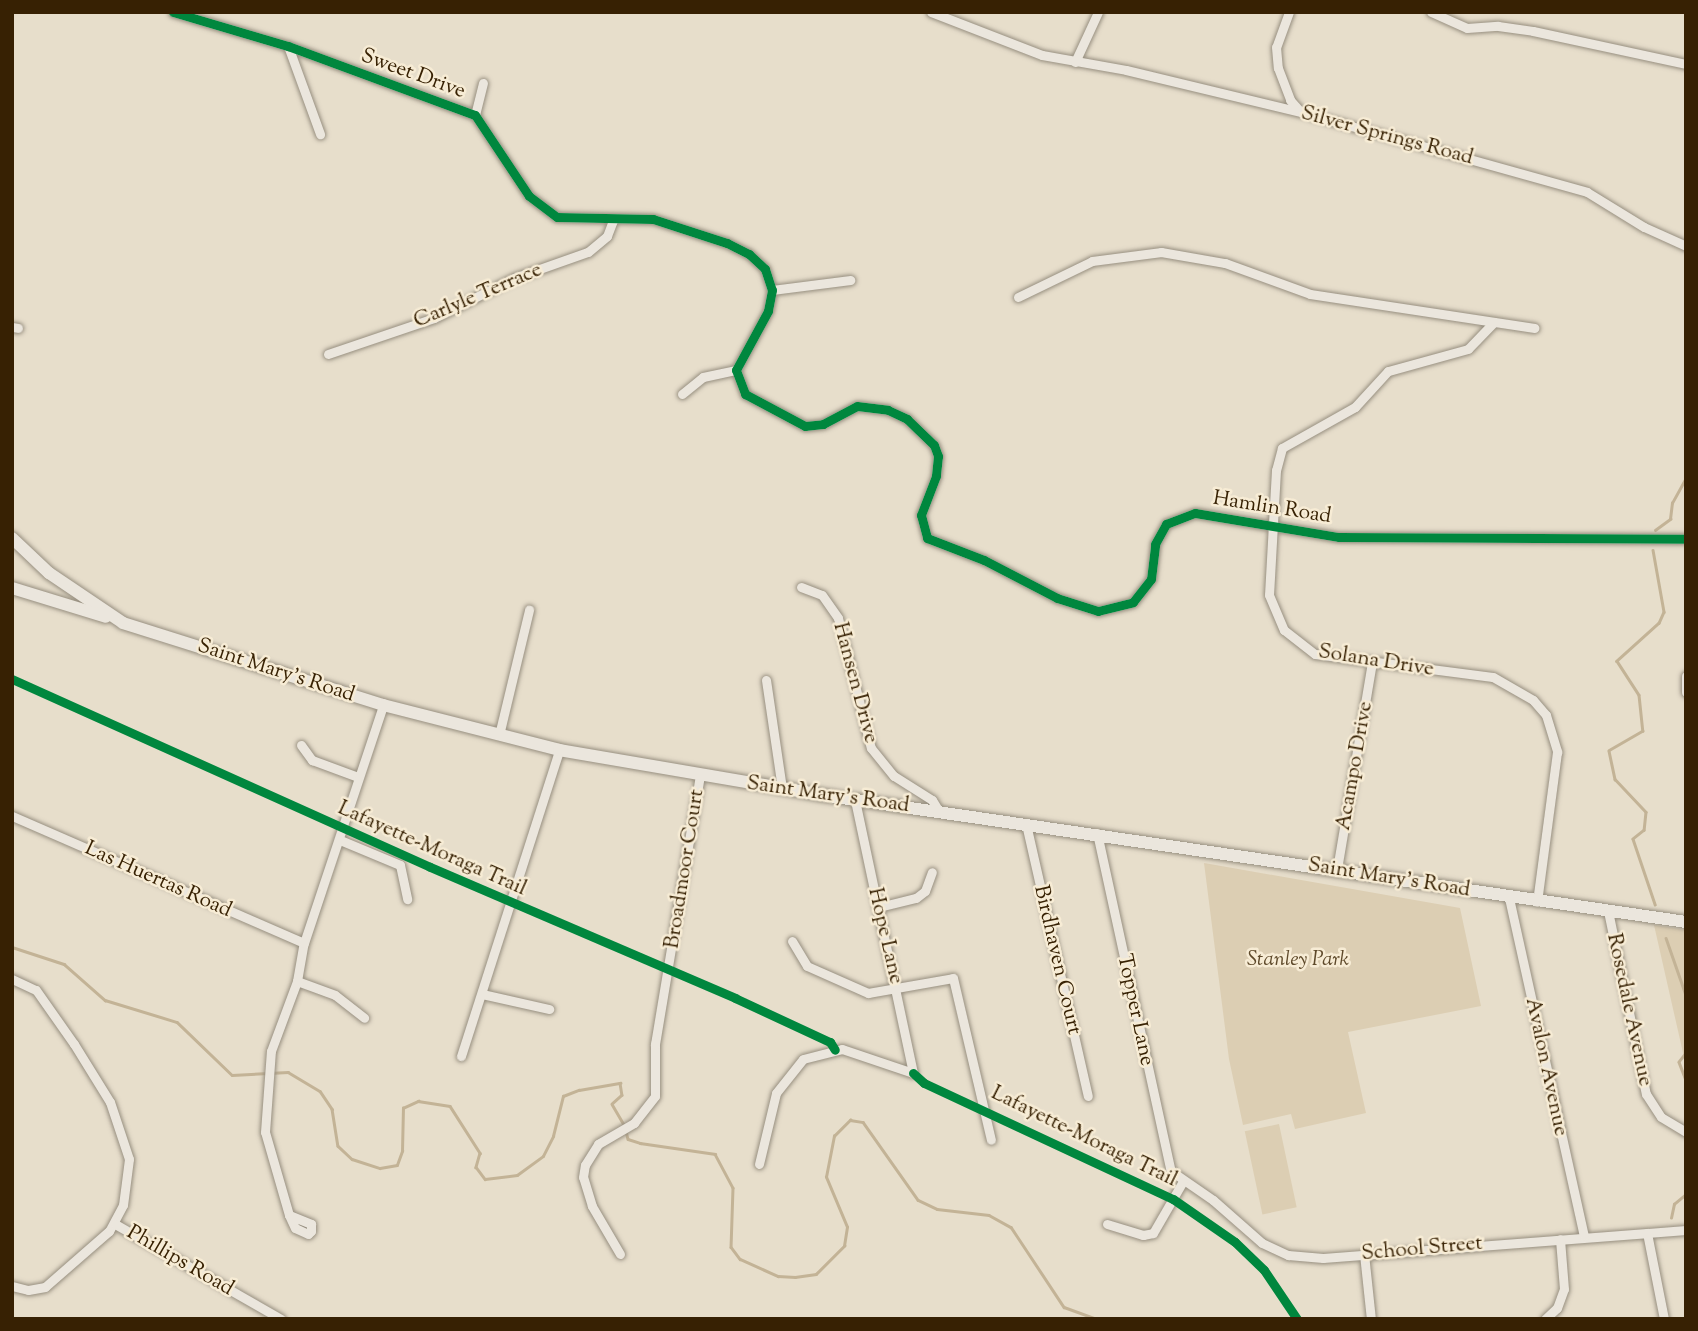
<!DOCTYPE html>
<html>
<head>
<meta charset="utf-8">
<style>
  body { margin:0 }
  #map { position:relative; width:1698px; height:1331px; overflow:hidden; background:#e7decb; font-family:"Sorts Mill Goudy",serif }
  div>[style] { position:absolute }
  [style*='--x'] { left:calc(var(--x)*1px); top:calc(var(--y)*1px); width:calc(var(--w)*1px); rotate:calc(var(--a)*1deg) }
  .green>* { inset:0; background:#dcceb3; transform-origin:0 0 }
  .stream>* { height:2.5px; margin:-1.25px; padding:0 1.25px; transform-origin:1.25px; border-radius:1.25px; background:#c3b396 }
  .roads { filter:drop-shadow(0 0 2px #978f80) drop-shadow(0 0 2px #978f80) }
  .street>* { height:9px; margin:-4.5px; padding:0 4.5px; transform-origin:4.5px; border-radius:4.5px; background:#ebe6dd }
  .secondary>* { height:12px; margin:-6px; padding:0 6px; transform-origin:6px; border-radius:6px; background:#ebe6dd }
  .cycleway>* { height:9px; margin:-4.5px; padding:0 4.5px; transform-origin:4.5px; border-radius:4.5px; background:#00873e }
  span { translate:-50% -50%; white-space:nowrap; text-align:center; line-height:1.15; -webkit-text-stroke:5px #f7ecd5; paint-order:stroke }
  .street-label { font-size:21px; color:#372103 }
  .park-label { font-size:21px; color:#5e492a; font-style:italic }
  .frame { position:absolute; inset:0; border:14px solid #372103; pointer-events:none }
</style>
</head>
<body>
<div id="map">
  <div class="green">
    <div style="clip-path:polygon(1204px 863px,1460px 908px,1481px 1006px,1348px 1032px,1366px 1113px,1295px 1129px,1291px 1114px,1243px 1125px,1229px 1059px)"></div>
    <div style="clip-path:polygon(1654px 925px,1686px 930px,1686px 1066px)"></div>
    <div style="left:1279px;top:1124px;width:85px;height:35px;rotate:78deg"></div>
  </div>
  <div class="stream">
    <div style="--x:1655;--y:530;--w:19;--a:-36"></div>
    <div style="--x:1670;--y:519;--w:16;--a:-83"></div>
    <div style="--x:1672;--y:503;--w:29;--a:-61"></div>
    <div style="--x:1653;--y:550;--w:63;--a:79.9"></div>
    <div style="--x:1664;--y:612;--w:12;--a:114"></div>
    <div style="--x:1659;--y:623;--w:57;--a:137.9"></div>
    <div style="--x:1617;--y:661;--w:40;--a:57.1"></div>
    <div style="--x:1639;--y:695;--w:36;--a:84"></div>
    <div style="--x:1643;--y:731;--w:39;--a:150"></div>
    <div style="--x:1609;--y:751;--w:29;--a:78"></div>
    <div style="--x:1615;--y:779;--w:45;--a:46.8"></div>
    <div style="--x:1646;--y:812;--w:18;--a:96"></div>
    <div style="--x:1644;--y:830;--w:14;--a:141"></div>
    <div style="--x:1633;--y:839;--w:69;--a:71.3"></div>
    <div style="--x:1666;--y:938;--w:60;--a:70.7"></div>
    <div style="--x:12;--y:947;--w:55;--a:18.1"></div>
    <div style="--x:64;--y:964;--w:55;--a:41.3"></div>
    <div style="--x:105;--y:1000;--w:75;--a:17"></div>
    <div style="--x:177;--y:1022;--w:76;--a:43.9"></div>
    <div style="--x:232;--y:1075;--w:56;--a:-3.1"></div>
    <div style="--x:288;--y:1072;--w:37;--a:31"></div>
    <div style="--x:320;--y:1091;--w:22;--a:56"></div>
    <div style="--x:332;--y:1109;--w:37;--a:81"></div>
    <div style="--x:338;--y:1146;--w:19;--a:43"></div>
    <div style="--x:352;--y:1159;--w:29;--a:18"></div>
    <div style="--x:380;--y:1168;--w:17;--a:-10"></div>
    <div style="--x:397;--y:1165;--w:15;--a:-70"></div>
    <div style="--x:402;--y:1151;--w:43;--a:-88.7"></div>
    <div style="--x:403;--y:1108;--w:17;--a:-25"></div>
    <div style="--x:418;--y:1101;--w:32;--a:9"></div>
    <div style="--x:450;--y:1106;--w:56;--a:57.4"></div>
    <div style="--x:480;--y:1153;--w:15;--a:106"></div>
    <div style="--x:476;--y:1167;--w:15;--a:53"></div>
    <div style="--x:485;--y:1179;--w:32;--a:-7"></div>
    <div style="--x:517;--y:1175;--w:32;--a:-36"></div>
    <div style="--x:543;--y:1156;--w:22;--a:-63"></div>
    <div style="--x:553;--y:1136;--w:41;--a:-76"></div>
    <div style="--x:563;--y:1096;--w:17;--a:-21"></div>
    <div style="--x:579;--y:1090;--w:42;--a:-9.7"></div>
    <div style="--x:620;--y:1083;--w:12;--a:81"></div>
    <div style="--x:622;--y:1095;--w:13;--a:138"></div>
    <div style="--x:612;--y:1104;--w:24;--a:60"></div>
    <div style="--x:1686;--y:1053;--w:11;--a:128"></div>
    <div style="--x:1679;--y:1062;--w:19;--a:69"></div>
    <div style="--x:626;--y:1131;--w:8;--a:76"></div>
    <div style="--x:628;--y:1139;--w:13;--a:18"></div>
    <div style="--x:640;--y:1143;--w:76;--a:8.3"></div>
    <div style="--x:715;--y:1154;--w:38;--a:62"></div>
    <div style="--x:733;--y:1188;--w:59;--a:91.9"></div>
    <div style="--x:731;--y:1247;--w:15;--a:53"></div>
    <div style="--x:740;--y:1259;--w:42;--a:24.1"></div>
    <div style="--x:778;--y:1276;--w:17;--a:3"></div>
    <div style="--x:795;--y:1277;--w:21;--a:-8"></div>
    <div style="--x:816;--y:1274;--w:40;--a:-45"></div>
    <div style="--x:844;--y:1246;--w:19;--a:-81"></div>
    <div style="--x:847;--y:1227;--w:54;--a:-112.8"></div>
    <div style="--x:826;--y:1177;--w:42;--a:-79"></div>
    <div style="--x:834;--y:1136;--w:23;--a:-45"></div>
    <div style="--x:850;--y:1120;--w:13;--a:9"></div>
    <div style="--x:863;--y:1122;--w:95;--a:54.8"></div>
    <div style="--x:918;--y:1200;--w:21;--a:25"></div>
    <div style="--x:937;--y:1209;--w:52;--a:6.6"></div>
    <div style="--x:989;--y:1215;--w:25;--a:29"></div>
    <div style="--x:1011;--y:1227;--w:96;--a:56.5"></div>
    <div style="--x:1064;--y:1307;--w:35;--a:20"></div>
    <div style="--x:1671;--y:1218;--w:14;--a:-78"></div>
    <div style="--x:1674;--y:1204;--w:16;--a:-40"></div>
  </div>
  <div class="roads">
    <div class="street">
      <div style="--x:173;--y:12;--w:120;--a:16.5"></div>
      <div style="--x:288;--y:46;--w:199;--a:20.3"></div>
      <div style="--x:475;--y:115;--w:97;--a:56.3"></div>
      <div style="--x:529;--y:196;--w:35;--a:37"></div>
      <div style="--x:557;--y:217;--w:96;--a:1.2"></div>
      <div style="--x:653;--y:219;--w:78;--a:18"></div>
      <div style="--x:727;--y:243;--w:25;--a:27"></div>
      <div style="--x:749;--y:254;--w:22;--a:43"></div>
      <div style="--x:765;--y:269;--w:22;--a:72"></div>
      <div style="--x:772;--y:290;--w:21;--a:101"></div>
      <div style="--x:768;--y:311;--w:67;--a:118.5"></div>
      <div style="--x:736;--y:370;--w:26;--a:69"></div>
      <div style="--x:745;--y:394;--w:68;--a:28.1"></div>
      <div style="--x:805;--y:426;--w:18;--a:-6"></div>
      <div style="--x:823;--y:424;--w:38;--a:-28"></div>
      <div style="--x:857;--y:406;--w:31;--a:7"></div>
      <div style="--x:888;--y:410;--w:21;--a:25"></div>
      <div style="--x:907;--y:419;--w:37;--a:44"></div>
      <div style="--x:934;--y:445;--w:12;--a:70"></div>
      <div style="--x:938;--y:456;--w:20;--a:96"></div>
      <div style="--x:936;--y:476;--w:42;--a:111"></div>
      <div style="--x:921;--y:515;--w:24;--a:75"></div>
      <div style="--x:927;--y:538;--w:61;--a:21.1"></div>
      <div style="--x:984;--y:560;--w:82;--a:27.5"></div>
      <div style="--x:1057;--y:598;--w:43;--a:17.6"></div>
      <div style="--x:1098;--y:611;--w:36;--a:-14"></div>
      <div style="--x:1133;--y:602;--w:29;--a:-52"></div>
      <div style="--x:1151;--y:579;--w:35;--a:-83"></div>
      <div style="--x:1155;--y:544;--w:23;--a:-61"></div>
      <div style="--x:1166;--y:524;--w:31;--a:-21"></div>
      <div style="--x:1195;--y:513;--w:146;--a:9.5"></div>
      <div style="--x:1339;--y:537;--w:347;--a:0.3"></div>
      <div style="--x:931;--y:12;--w:119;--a:21.2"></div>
      <div style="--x:1042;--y:55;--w:85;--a:10.1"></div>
      <div style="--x:1126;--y:70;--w:180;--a:13.5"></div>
      <div style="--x:1301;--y:112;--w:297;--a:15.6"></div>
      <div style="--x:1587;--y:192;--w:67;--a:31.6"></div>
      <div style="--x:1644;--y:227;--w:46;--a:24.3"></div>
      <div style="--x:1289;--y:12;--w:37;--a:110"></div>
      <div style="--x:1276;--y:47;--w:21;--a:85"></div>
      <div style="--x:1278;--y:68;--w:34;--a:69"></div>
      <div style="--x:1290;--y:100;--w:15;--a:48"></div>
      <div style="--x:1431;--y:12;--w:39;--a:24"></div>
      <div style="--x:1467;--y:28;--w:31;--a:-4"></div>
      <div style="--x:1498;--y:26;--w:35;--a:8"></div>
      <div style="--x:1533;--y:31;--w:157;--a:12.2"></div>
      <div style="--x:288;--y:46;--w:94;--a:70"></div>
      <div style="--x:1075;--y:62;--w:55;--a:-65.3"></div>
      <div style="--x:475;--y:115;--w:33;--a:-76"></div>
      <div style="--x:772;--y:290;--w:79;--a:-7.3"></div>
      <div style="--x:1018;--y:297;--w:82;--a:-25.9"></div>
      <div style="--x:1092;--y:261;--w:70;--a:-7.4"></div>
      <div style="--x:1161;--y:252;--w:65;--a:9.8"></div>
      <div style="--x:1225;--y:263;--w:90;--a:20"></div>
      <div style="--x:1310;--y:294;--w:227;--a:8.6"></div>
      <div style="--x:1494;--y:322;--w:37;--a:134"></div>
      <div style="--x:1468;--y:349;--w:83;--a:164.6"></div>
      <div style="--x:1388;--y:371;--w:49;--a:132.5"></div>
      <div style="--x:1355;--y:407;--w:84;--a:150.7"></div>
      <div style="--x:1282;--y:448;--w:23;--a:105"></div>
      <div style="--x:1276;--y:470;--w:125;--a:93.2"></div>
      <div style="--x:1269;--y:595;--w:38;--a:67"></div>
      <div style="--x:1284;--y:630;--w:39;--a:38"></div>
      <div style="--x:1315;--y:654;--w:179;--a:7.4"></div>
      <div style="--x:1493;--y:677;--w:46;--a:29.9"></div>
      <div style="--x:1533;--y:700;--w:20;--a:49"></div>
      <div style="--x:1546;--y:715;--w:39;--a:73"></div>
      <div style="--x:1557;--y:752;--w:151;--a:97.6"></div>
      <div style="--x:12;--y:327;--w:6;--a:9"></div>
      <div style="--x:328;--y:354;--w:112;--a:-18.8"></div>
      <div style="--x:434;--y:318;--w:89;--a:-26.6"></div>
      <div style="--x:514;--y:278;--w:78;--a:-19.4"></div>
      <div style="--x:588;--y:252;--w:25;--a:-40"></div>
      <div style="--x:607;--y:236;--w:17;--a:-69"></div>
      <div style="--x:682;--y:394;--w:27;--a:-39"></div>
      <div style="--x:703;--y:377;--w:34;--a:-12"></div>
      <div style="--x:801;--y:587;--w:22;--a:21"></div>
      <div style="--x:822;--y:595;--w:28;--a:55"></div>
      <div style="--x:838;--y:618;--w:134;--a:75.8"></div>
      <div style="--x:871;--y:748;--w:36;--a:51"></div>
      <div style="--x:894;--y:776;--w:45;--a:32.3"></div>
      <div style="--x:932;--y:800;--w:13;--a:58"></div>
      <div style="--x:1686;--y:676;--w:16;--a:90"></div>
      <div style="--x:766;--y:680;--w:109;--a:81.6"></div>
      <div style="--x:499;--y:735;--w:129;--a:-76.5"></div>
      <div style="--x:301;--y:745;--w:19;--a:54"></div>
      <div style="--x:312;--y:760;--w:49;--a:20.3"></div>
      <div style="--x:12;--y:816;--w:318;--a:23.5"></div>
      <div style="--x:1026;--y:824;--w:279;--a:77.2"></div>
      <div style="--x:1097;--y:833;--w:346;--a:77.7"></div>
      <div style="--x:1171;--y:1171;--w:51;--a:34.6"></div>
      <div style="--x:1213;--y:1200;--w:65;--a:41.3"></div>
      <div style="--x:1262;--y:1243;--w:29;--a:25"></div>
      <div style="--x:1288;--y:1255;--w:35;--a:5"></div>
      <div style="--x:1323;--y:1258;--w:364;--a:-4.4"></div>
      <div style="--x:340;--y:840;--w:65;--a:22.6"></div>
      <div style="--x:400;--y:865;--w:35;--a:78"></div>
      <div style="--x:1337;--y:869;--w:209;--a:-80.4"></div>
      <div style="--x:1509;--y:898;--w:346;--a:77.5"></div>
      <div style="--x:879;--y:907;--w:38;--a:-14"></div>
      <div style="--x:916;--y:898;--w:11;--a:-38"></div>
      <div style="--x:925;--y:891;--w:20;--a:-70"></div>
      <div style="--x:1608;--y:911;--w:187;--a:78.3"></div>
      <div style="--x:1646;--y:1094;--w:27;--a:57"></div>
      <div style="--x:1661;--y:1117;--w:29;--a:31"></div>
      <div style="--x:792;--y:941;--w:29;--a:59"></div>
      <div style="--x:807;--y:966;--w:67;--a:23.9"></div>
      <div style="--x:868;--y:993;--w:86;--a:-10"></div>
      <div style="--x:953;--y:978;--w:166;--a:76.8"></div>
      <div style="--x:12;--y:979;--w:26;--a:25"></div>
      <div style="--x:36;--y:990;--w:66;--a:54.9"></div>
      <div style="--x:74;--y:1044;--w:68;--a:58.2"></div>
      <div style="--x:110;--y:1102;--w:60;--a:71.6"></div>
      <div style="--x:129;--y:1159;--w:46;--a:97.4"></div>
      <div style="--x:123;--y:1205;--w:30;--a:118"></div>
      <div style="--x:109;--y:1231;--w:85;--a:138.8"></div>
      <div style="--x:45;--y:1287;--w:17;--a:170"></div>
      <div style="--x:28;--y:1290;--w:16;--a:-166"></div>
      <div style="--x:297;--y:981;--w:40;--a:20.2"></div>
      <div style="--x:335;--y:995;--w:37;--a:38"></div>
      <div style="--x:482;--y:994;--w:69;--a:12.6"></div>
      <div style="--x:461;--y:1056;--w:321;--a:-72.2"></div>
      <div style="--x:759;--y:1164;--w:73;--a:-76.5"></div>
      <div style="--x:776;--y:1093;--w:43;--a:-51.5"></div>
      <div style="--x:803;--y:1059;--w:40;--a:-14.4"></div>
      <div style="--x:842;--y:1049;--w:75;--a:18.7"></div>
      <div style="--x:913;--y:1073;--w:279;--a:-102"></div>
      <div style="--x:289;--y:1215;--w:24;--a:22"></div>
      <div style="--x:311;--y:1224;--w:7;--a:90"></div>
      <div style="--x:311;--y:1231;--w:4;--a:135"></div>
      <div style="--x:308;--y:1234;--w:14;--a:-155"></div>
      <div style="--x:295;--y:1228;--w:14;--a:-115"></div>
      <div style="--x:289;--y:1215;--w:86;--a:-106.1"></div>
      <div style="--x:265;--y:1132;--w:81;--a:-85.8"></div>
      <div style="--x:271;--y:1051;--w:75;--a:-69.6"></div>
      <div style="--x:297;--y:981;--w:39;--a:-80"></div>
      <div style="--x:304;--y:943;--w:251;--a:-71.6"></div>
      <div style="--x:115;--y:1224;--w:191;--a:29.8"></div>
      <div style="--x:1107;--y:1224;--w:38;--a:17"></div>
      <div style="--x:1143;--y:1235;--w:10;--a:-11"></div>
      <div style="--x:1153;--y:1233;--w:60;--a:-60"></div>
      <div style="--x:1647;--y:1233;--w:88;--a:78.8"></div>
      <div style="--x:620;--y:1254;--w:56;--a:-120.3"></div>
      <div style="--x:592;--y:1206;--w:30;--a:-107"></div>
      <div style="--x:583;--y:1177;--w:12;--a:-81"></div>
      <div style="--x:585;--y:1165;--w:25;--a:-58"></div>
      <div style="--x:598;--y:1144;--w:42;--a:-30.3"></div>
      <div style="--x:634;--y:1123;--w:34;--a:-52"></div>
      <div style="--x:655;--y:1096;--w:52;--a:-90"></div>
      <div style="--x:655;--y:1044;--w:273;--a:-80.5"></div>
      <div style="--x:1364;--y:1254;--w:65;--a:83.9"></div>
      <div style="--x:1545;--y:1319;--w:16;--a:-43"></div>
      <div style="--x:1557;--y:1308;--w:20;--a:-70"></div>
      <div style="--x:1564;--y:1289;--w:50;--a:-94.6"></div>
    </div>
    <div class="secondary">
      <div style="--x:12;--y:538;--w:51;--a:43.4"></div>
      <div style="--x:49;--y:573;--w:89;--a:34"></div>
      <div style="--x:123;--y:623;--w:273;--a:17.5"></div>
      <div style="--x:383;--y:705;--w:182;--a:14.3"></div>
      <div style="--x:559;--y:750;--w:267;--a:9.7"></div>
      <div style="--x:822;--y:795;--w:873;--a:8.36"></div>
      <div style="--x:12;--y:588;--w:98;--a:17.1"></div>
    </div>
  </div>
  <div class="cycleway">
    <div style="--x:173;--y:12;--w:120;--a:16.5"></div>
    <div style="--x:288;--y:46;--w:199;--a:20.3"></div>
    <div style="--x:475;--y:115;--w:97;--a:56.3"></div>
    <div style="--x:529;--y:196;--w:35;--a:37"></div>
    <div style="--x:557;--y:217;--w:96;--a:1.2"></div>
    <div style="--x:653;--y:219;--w:78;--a:18"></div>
    <div style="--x:727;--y:243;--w:25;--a:27"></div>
    <div style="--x:749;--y:254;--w:22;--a:43"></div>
    <div style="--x:765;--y:269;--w:22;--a:72"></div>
    <div style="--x:772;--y:290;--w:21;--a:101"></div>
    <div style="--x:768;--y:311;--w:67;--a:118.5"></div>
    <div style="--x:736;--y:370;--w:26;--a:69"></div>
    <div style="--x:745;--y:394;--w:68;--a:28.1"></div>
    <div style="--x:805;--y:426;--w:18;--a:-6"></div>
    <div style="--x:823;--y:424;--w:38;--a:-28"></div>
    <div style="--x:857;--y:406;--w:31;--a:7"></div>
    <div style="--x:888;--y:410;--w:21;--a:25"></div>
    <div style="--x:907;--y:419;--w:37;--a:44"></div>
    <div style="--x:934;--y:445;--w:12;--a:70"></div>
    <div style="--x:938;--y:456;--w:20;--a:96"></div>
    <div style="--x:936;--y:476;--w:42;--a:111"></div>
    <div style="--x:921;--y:515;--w:24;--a:75"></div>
    <div style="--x:927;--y:538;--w:61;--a:21.1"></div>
    <div style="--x:984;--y:560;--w:82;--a:27.5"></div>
    <div style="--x:1057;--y:598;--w:43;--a:17.6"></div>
    <div style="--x:1098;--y:611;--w:36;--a:-14"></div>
    <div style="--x:1133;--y:602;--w:29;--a:-52"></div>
    <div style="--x:1151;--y:579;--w:35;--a:-83"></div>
    <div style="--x:1155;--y:544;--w:23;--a:-61"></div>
    <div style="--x:1166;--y:524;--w:31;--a:-21"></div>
    <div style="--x:1195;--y:513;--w:146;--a:9.5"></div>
    <div style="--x:1339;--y:537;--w:347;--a:0.3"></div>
    <div style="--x:12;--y:679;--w:458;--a:24.2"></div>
    <div style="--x:430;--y:867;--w:332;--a:23.2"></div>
    <div style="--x:735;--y:998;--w:105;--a:24.9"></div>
    <div style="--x:830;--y:1042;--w:9;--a:58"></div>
    <div style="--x:913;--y:1073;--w:15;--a:42"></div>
    <div style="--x:924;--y:1083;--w:275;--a:25"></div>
    <div style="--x:1173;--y:1199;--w:75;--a:34.7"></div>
    <div style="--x:1235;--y:1242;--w:40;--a:44"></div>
    <div style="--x:1264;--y:1270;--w:59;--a:56"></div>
  </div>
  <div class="street-label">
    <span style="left:413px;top:74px;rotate:20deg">Sweet Drive</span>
    <span style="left:1387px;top:136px;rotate:15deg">Silver Springs Road</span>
    <span style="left:478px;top:296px;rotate:-23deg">Carlyle Terrace</span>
    <span style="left:1272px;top:508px;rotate:9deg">Hamlin Road</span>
    <span style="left:1376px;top:661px;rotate:9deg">Solana Drive</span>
    <span style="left:276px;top:671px;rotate:18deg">Saint Mary's Road</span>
    <span style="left:855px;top:683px;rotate:75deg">Hansen Drive</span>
    <span style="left:1355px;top:766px;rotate:-80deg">Acampo Drive</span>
    <span style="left:828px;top:795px;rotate:8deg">Saint Mary's Road</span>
    <span style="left:432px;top:849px;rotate:24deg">Lafayette-Moraga Trail</span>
    <span style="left:685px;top:869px;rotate:-81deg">Broadmoor Court</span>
    <span style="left:1389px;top:878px;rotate:9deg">Saint Mary's Road</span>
    <span style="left:158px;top:880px;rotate:24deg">Las Huertas Road</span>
    <span style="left:885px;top:936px;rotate:77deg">Hope Lane</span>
    <span style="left:1057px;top:960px;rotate:77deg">Birdhaven Court</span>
    <span style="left:1135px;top:1010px;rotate:78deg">Topper Lane</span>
    <span style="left:1629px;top:1010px;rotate:78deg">Rosedale Avenue</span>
    <span style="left:1546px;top:1067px;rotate:78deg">Avalon Avenue</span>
    <span style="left:1084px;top:1137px;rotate:26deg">Lafayette-Moraga Trail</span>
    <span style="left:1422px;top:1249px;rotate:-5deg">School Street</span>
    <span style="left:180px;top:1261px;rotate:30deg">Phillips Road</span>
  </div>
  <div class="park-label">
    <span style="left:1298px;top:960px">Stanley Park</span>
  </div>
  <div class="frame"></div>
</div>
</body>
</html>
